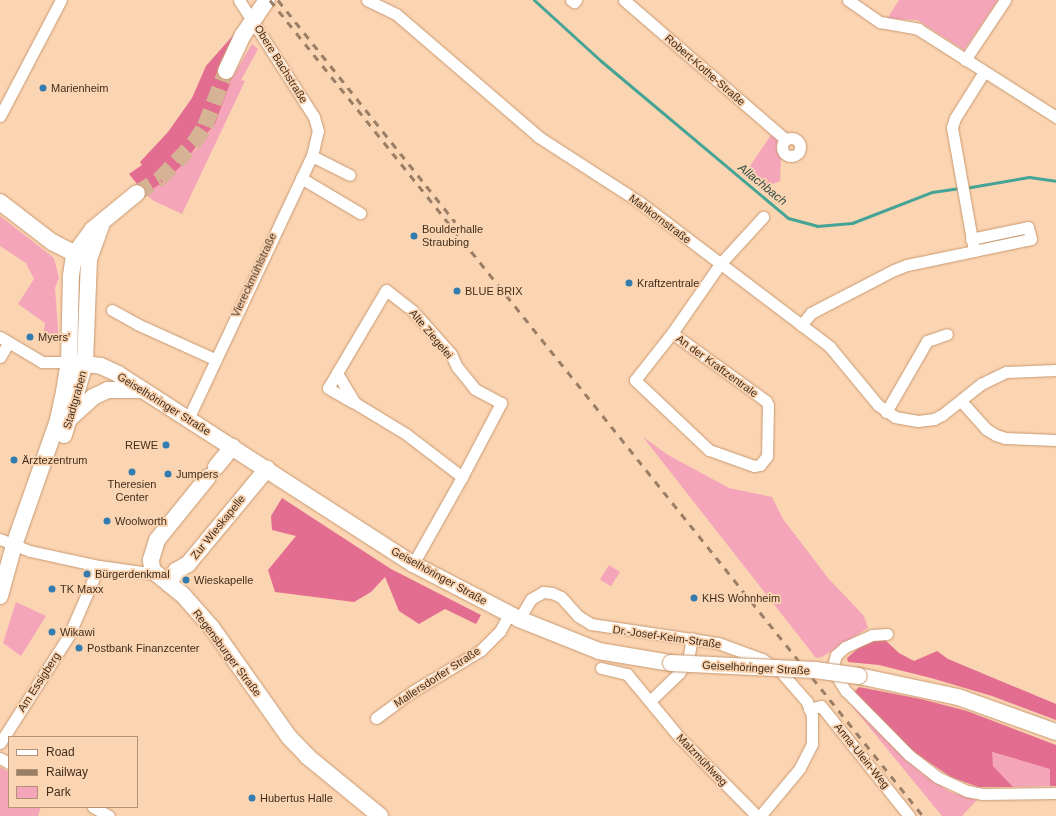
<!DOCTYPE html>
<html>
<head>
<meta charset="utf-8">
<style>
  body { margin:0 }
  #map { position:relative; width:1056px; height:816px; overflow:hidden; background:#fbd4b2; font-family:Arial,sans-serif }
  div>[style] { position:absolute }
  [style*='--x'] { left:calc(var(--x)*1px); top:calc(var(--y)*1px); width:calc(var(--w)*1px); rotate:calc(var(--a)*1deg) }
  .green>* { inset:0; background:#f4a5ba; transform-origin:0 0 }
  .forest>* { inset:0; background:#e36c91 }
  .stream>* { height:3px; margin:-1.5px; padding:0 1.5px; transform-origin:1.5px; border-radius:1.5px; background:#45a496 }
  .secondary-tunnel>* { height:16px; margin-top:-8px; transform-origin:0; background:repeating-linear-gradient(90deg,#d6b394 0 16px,transparent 0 24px) }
  .roads { filter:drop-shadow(0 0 1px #c79970) drop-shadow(0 0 1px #c79970) }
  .street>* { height:11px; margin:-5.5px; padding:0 5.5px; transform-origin:5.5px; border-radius:5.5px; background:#fff }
  .street>.ring { margin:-5.5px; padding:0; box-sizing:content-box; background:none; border:11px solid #fff; border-radius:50% }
  .secondary>* { height:16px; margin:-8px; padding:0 8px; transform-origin:8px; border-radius:8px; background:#fff }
  .rail>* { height:3px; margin-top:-1.5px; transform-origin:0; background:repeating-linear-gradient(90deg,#9a7e65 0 7px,transparent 0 14px) }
  .bridges { filter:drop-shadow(0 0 1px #c79970) drop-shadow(0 0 1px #c79970) }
  .secondary-bridge>* { height:16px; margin:-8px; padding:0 8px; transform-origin:8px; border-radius:8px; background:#fff }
  .dots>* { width:11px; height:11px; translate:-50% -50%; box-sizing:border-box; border:2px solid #fbd4b2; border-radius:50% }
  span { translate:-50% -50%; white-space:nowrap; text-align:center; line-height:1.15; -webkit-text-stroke:3.5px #fbd4b2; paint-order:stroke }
  .street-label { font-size:11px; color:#412e1d }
  .poi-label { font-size:11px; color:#412e1d }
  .left { translate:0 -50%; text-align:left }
  .right { translate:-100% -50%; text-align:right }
  .water-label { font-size:12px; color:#2f4d48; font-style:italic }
  .legend { position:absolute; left:8px; top:736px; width:130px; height:72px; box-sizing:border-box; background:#fbd4b2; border:1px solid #b19276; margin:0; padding:5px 7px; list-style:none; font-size:12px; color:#412e1d }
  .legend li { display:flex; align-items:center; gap:8px; height:20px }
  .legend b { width:20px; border:1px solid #b19276 }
</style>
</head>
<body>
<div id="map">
  <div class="green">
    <div style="clip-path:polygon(899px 0,998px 0,964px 50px,917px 20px,887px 19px)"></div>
    <div style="clip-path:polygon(252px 44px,258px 49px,241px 80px,245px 81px,182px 214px,154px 201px,145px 194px,162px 183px,201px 144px,215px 124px,233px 76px)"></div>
    <div style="clip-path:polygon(771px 135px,778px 139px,777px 148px,781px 157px,780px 181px,768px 186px,748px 169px)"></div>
    <div style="clip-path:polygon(0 216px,54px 258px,59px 278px,55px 288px,59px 342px,43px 337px,45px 323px,18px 304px,34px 279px,26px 263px,0 246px)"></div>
    <div style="clip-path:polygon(643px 437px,668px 455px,729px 488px,772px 497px,783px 519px,828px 578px,864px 616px,868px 628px,822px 657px,816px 658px)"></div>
    <div style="left:609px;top:565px;width:13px;height:17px;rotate:32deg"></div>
    <div style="clip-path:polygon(16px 602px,46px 616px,21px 656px,3px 643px)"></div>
    <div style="clip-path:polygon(843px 695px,921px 773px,950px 792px,977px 800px,962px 816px,942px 816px)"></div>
    <div style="clip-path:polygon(991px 752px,1051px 769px,1050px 786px,1013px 787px,993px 766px)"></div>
    <div style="clip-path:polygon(0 767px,9px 772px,9px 807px,41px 807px,38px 816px,0 816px)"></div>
  </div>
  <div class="forest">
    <div style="clip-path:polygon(236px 32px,222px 72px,233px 76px,215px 124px,180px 167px,162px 183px,145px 194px,129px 174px,142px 165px,140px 162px,168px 132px,192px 98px,206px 66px)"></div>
    <div style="clip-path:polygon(282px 498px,391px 569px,481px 615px,476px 624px,445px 609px,419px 624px,399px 611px,385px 577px,371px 592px,354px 602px,275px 592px,268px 570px,296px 536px,272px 530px,271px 516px)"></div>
    <div style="clip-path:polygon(884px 639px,899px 653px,914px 661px,937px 651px,948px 659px,1056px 704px,1056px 720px,992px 696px,931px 678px,879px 665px,848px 662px,847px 658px,861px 646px,871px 641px)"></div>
    <div style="clip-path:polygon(859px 687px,921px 699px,967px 711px,1056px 745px,1056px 786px,1050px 786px,1050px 769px,992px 752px,993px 766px,1013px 787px,978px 787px,951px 777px,911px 750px,853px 693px)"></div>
  </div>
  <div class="stream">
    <div style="--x:534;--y:0;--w:91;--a:42.3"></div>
    <div style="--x:601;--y:61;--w:244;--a:40"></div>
    <div style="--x:788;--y:218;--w:30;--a:15"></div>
    <div style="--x:817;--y:226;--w:35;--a:-5"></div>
    <div style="--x:852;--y:223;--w:86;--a:-21.2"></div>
    <div style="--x:932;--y:192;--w:28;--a:-8"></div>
    <div style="--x:965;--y:188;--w:65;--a:-9.8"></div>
    <div style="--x:1029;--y:177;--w:27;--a:8"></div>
  </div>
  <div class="secondary-tunnel">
    <div style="--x:137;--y:193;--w:27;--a:-31"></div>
    <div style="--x:160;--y:179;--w:50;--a:-46.6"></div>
    <div style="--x:194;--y:143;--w:20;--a:-57"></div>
    <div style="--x:205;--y:126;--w:59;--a:-69.1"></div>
  </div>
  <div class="roads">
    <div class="street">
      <div style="--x:367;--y:0;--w:32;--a:26"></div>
      <div style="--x:396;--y:14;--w:189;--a:40.7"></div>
      <div style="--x:539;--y:137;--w:118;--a:32.9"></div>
      <div style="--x:638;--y:201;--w:241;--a:37.2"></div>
      <div style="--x:830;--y:347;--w:75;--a:50.4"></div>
      <div style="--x:878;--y:405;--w:21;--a:35"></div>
      <div style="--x:895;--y:417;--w:23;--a:10"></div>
      <div style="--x:918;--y:421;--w:16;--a:-7"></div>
      <div style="--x:934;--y:419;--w:9;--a:-27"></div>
      <div style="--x:942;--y:415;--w:50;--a:-38.5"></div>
      <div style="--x:981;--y:384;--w:28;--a:-26"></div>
      <div style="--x:1006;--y:372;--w:50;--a:-2.3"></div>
      <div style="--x:571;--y:0;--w:4;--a:34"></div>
      <div style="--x:574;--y:2;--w:3;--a:-45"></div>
      <div style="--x:624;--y:0;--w:214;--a:40.8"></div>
      <div style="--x:848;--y:0;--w:39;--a:35"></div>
      <div style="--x:880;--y:22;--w:39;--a:10"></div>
      <div style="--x:918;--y:29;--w:164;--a:32.5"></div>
      <div style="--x:965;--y:60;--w:72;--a:-56.3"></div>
      <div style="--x:0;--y:116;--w:131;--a:-62.3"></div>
      <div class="ring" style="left:782px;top:138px;width:7px;height:7px"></div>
      <div style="--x:312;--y:156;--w:42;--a:26.6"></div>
      <div style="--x:301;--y:178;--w:69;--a:30.7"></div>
      <div style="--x:971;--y:239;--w:58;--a:-11.9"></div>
      <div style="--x:1028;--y:227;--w:12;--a:76"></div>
      <div style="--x:1031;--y:239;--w:58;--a:168.1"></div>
      <div style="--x:112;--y:310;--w:29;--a:29"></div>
      <div style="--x:137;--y:324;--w:85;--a:24.4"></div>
      <div style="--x:801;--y:325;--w:16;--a:-50"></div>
      <div style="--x:811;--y:313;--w:93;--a:-27.4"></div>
      <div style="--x:894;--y:270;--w:14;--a:-21"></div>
      <div style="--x:907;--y:265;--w:68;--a:-11.8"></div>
      <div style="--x:974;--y:251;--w:126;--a:-100.1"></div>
      <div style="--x:952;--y:127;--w:9;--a:-72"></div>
      <div style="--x:955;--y:118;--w:54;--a:-57.8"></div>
      <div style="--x:672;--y:333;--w:116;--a:35.9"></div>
      <div style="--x:766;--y:401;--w:4;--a:63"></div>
      <div style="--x:768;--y:405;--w:51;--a:91.1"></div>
      <div style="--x:767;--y:456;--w:11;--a:128"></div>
      <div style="--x:760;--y:465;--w:6;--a:171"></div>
      <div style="--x:754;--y:466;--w:48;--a:-160.4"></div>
      <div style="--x:709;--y:450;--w:102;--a:-136.6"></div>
      <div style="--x:635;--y:380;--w:60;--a:-51.8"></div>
      <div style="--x:672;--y:333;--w:84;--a:-55.2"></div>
      <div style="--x:720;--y:264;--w:64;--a:-47.5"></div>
      <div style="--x:0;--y:337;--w:49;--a:30.8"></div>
      <div style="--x:42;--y:362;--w:27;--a:0"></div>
      <div style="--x:0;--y:357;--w:16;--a:-60"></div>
      <div style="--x:337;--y:373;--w:17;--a:121"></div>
      <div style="--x:328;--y:388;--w:28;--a:30"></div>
      <div style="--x:961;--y:401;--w:38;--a:48"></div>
      <div style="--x:986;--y:429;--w:12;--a:31"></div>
      <div style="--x:996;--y:435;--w:9;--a:18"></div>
      <div style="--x:1005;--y:438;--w:51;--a:2.2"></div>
      <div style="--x:886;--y:412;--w:82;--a:-60"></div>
      <div style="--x:927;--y:341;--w:21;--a:-19"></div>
      <div style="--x:188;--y:419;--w:291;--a:-64.8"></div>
      <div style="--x:312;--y:156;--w:26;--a:-77"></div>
      <div style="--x:318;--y:131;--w:15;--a:-106"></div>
      <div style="--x:314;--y:117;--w:139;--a:-122.7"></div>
      <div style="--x:0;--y:539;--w:32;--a:22"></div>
      <div style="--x:30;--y:551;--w:71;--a:12.3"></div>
      <div style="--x:99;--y:566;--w:57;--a:8.1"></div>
      <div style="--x:413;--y:564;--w:100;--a:-60.6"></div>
      <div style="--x:462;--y:477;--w:84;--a:-62.2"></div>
      <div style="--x:501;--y:403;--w:30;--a:-152"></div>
      <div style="--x:475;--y:389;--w:28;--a:-129"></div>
      <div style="--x:457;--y:367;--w:14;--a:-115"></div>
      <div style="--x:451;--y:354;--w:57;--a:-131.5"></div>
      <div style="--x:413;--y:311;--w:34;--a:-142"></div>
      <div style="--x:386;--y:290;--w:96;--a:120.6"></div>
      <div style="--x:337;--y:373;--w:35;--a:59"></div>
      <div style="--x:355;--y:403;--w:60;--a:31.3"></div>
      <div style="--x:406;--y:434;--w:71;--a:37.5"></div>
      <div style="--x:519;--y:619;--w:23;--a:-59"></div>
      <div style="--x:531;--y:599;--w:14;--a:-30"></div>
      <div style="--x:543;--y:592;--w:9;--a:6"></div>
      <div style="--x:552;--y:593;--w:10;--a:24"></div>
      <div style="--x:561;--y:597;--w:25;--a:48"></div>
      <div style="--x:578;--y:616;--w:15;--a:32"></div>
      <div style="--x:591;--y:624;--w:128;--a:8.5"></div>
      <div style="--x:718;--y:643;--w:47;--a:20"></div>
      <div style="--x:762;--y:659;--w:23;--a:34"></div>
      <div style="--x:781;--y:672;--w:40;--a:49"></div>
      <div style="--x:807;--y:702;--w:15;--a:70"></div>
      <div style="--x:812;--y:716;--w:28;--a:90"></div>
      <div style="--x:812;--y:744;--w:27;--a:117"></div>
      <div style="--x:800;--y:768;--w:62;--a:129.8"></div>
      <div style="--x:887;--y:634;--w:15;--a:176"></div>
      <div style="--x:872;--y:635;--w:30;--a:156"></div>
      <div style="--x:845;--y:647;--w:12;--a:138"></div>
      <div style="--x:836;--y:655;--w:15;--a:106"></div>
      <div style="--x:832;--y:669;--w:26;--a:58"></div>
      <div style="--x:846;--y:691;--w:90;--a:45.5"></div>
      <div style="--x:909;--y:755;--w:36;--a:38"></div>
      <div style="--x:937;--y:777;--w:33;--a:25"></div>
      <div style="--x:967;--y:791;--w:15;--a:11"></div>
      <div style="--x:982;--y:794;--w:74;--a:-0.8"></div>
      <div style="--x:601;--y:668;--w:27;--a:13"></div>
      <div style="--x:627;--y:674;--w:83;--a:50.4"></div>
      <div style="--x:680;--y:738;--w:110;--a:45.4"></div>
      <div style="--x:650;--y:701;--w:40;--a:-44"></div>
      <div style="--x:679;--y:673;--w:16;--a:-55"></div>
      <div style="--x:688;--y:660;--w:22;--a:-80"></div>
      <div style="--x:809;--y:709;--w:12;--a:-14"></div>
      <div style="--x:821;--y:706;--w:141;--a:51.3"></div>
      <div style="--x:376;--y:718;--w:42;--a:-36.3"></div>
      <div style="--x:410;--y:693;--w:83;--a:-31.2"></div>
      <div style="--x:481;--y:650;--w:27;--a:-45"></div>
      <div style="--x:500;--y:631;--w:19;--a:-62"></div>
      <div style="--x:0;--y:743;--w:128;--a:-57.4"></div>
      <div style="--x:69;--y:635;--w:75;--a:-66.5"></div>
      <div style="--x:0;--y:758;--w:10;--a:29"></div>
      <div style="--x:93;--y:807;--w:18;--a:29"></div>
    </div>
    <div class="secondary">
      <div style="--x:226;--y:71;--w:40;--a:-65"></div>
      <div style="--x:243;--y:35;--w:42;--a:-55.6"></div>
      <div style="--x:0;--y:202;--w:66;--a:37.6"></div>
      <div style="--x:52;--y:242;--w:35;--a:27"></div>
      <div style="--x:69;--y:362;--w:32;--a:7"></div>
      <div style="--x:101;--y:366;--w:19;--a:25"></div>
      <div style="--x:118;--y:374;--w:351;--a:32.8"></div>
      <div style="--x:413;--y:564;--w:119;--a:27.4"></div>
      <div style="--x:519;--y:619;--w:86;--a:21.8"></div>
      <div style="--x:599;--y:651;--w:73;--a:9.5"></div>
      <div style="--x:70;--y:418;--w:31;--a:-42"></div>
      <div style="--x:93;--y:397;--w:17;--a:-25"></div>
      <div style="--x:108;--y:390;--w:33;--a:0"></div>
      <div style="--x:64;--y:435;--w:75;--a:-73.7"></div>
      <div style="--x:85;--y:363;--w:104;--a:-87.8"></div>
      <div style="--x:89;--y:259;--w:35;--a:-70"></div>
      <div style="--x:216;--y:467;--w:26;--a:-51"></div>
      <div style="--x:208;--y:477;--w:81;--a:129"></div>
      <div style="--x:157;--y:540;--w:21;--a:107"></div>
      <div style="--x:151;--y:560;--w:10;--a:84"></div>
      <div style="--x:152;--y:570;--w:38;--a:39"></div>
      <div style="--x:182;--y:594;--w:45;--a:48.6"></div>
      <div style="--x:212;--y:628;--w:133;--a:54.8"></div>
      <div style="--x:289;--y:737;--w:28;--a:46"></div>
      <div style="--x:308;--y:757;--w:93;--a:39.3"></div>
      <div style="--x:169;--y:584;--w:15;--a:-62"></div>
      <div style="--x:176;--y:571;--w:14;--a:-30"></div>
      <div style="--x:188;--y:564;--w:124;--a:-50.3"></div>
      <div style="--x:0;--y:596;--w:53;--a:-74.6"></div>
      <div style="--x:14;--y:545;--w:133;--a:-70.6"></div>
      <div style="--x:58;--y:420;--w:29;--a:-78"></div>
      <div style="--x:64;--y:392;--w:30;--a:-81"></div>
      <div style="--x:69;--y:362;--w:86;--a:-88.7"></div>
      <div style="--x:71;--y:276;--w:21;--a:-82"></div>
      <div style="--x:74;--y:255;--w:31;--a:-54"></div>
      <div style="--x:92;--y:230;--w:58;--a:-39.4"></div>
      <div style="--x:859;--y:676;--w:101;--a:12"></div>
      <div style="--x:958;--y:697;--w:104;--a:19.7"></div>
    </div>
  </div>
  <div class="rail">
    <div style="--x:270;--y:0;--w:1045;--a:51.33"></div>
    <div style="--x:278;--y:0;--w:284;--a:51.4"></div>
  </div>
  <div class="bridges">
    <div class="secondary-bridge">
      <div style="--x:671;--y:663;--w:144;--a:2.8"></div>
      <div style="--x:815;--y:670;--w:44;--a:7.8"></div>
    </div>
  </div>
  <div class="dots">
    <div style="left:43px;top:88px;background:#327cb0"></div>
    <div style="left:414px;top:236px;background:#327cb0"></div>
    <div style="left:629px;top:283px;background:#327cb0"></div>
    <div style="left:457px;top:291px;background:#327cb0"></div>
    <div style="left:30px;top:337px;background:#327cb0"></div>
    <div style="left:166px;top:445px;background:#327cb0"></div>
    <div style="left:14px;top:460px;background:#327cb0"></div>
    <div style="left:132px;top:472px;background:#327cb0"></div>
    <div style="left:168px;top:474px;background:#327cb0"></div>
    <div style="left:107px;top:521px;background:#327cb0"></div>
    <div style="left:87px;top:574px;background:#327cb0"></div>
    <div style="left:186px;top:580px;background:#327cb0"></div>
    <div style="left:52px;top:589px;background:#327cb0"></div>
    <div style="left:694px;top:598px;background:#327cb0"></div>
    <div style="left:52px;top:632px;background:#327cb0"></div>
    <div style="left:79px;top:648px;background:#327cb0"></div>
    <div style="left:252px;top:798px;background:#327cb0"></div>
  </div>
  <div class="street-label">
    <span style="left:281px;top:64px;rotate:58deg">Obere Bachstraße</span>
    <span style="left:705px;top:70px;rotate:41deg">Robert-Kothe-Straße</span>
    <span style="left:660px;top:219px;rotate:37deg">Mahkornstraße</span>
    <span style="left:254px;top:275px;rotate:-65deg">Viereckmühlstraße</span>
    <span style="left:431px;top:334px;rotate:50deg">Alte Ziegelei</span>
    <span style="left:717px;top:366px;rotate:36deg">An der Kraftzentrale</span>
    <span style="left:75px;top:400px;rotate:-74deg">Stadtgraben</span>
    <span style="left:164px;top:404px;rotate:32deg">Geiselhöringer Straße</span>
    <span style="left:218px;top:527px;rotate:-51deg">Zur Wieskapelle</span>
    <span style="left:439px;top:576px;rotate:29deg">Geiselhöringer Straße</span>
    <span style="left:667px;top:637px;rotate:8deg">Dr.-Josef-Keim-Straße</span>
    <span style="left:227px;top:653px;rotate:53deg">Regensburger Straße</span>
    <span style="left:756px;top:668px;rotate:3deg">Geiselhöringer Straße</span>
    <span style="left:437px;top:677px;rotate:-33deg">Mallersdorfer Straße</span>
    <span style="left:39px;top:682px;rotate:-57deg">Am Essigberg</span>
    <span style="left:862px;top:756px;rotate:51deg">Anna-Ulein-Weg</span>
    <span style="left:702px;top:760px;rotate:46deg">Malzmühlweg</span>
  </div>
  <div class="poi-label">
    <span class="left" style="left:51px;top:88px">Marienheim</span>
    <span class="left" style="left:422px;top:236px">Boulderhalle<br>Straubing</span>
    <span class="left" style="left:637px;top:283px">Kraftzentrale</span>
    <span class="left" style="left:465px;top:291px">BLUE BRIX</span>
    <span class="left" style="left:38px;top:337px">Myers'</span>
    <span class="right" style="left:158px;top:445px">REWE</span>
    <span class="left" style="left:22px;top:460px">Ärztezentrum</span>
    <span class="left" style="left:176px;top:474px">Jumpers</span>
    <span style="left:132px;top:491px">Theresien<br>Center</span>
    <span class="left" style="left:115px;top:521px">Woolworth</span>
    <span class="left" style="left:95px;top:574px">Bürgerdenkmal</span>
    <span class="left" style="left:194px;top:580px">Wieskapelle</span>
    <span class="left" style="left:60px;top:589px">TK Maxx</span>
    <span class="left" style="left:702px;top:598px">KHS Wohnheim</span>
    <span class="left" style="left:60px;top:632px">Wikawi</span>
    <span class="left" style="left:87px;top:648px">Postbank Finanzcenter</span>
    <span class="left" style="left:260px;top:798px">Hubertus Halle</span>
  </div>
  <div class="water-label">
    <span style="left:762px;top:185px;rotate:39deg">Allachbach</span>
  </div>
  <ul class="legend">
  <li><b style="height:5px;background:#fff"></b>Road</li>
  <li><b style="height:5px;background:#9a7e65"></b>Railway</li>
  <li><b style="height:11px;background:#f4a5ba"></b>Park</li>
  </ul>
</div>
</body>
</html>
